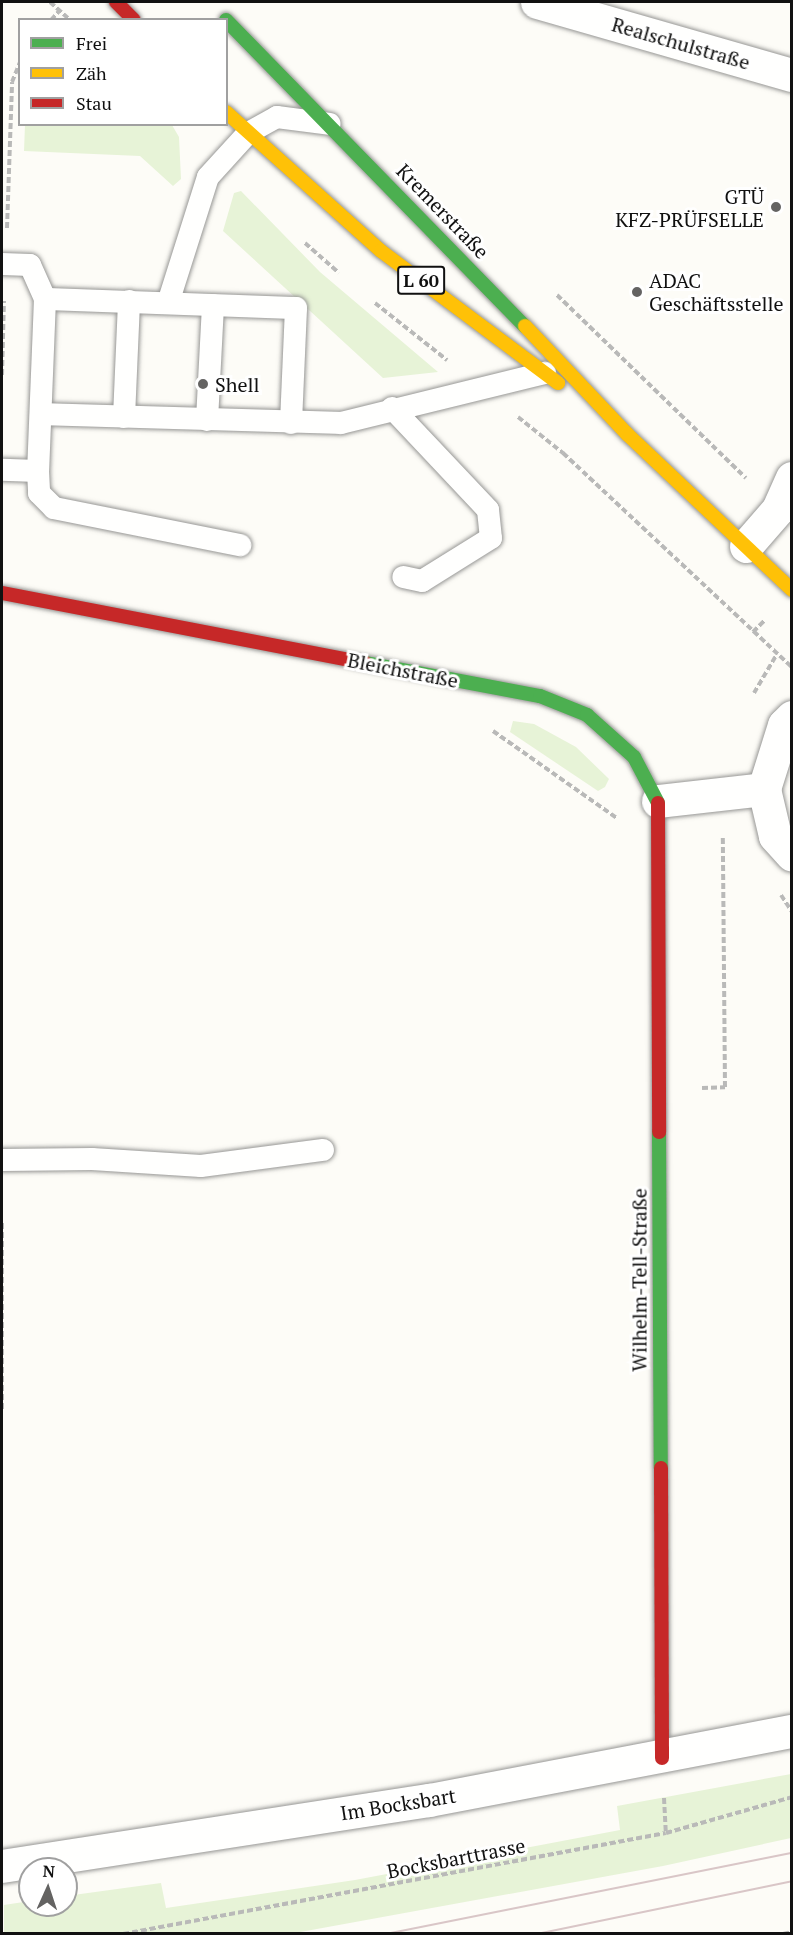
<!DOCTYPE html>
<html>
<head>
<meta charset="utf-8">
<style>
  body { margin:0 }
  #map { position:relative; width:793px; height:1935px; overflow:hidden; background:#fdfcf7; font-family:"PT Serif",serif }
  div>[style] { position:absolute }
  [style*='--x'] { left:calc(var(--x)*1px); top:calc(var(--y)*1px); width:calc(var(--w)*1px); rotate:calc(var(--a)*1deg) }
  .green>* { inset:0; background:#e7f3d7 }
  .path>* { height:4px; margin-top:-2px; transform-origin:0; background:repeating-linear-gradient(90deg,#b9b9b8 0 6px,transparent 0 9px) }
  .roads { filter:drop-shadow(0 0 2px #979795) drop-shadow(0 0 2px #979795) }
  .lane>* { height:22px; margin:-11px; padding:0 11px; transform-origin:11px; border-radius:11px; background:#fffffe }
  .street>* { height:33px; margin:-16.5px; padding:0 16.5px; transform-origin:16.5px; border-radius:16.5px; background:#fffffe }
  .fast>* { height:14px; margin:-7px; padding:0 7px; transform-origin:7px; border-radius:7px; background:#4caf50 }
  .slow>* { height:14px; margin:-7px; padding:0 7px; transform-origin:7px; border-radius:7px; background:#ffc107 }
  .jam>* { height:14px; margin:-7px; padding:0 7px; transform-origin:7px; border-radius:7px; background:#c62828 }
  .tram>* { height:1.5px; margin:-0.75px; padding:0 0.75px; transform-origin:0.75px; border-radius:0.75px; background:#d9c6c7 }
  .dots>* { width:16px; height:16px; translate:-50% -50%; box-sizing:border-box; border:3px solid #fff; border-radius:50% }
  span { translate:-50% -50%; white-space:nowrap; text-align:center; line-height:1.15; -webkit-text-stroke:6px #fff; paint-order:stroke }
  .shield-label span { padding:2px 4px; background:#fff; border:2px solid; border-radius:4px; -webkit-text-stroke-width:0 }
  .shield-label { font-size:18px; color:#111; font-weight:700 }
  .street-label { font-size:20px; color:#111 }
  .poi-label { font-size:20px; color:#111 }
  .right { translate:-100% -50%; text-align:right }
  .left { translate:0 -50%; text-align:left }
  .frame { position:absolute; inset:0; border:3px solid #111; pointer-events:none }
  .legend { position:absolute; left:18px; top:18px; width:210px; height:108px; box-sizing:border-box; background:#fff; border:2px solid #a0a0a0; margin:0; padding:8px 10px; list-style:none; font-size:18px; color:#111 }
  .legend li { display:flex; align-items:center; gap:12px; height:30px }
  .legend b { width:30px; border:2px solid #a0a0a0 }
  .north { position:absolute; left:18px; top:1857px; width:60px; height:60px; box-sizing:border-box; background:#fff; border:2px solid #a0a0a0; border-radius:50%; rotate:3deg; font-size:16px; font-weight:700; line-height:24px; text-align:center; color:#111 }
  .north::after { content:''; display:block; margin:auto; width:21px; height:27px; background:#646362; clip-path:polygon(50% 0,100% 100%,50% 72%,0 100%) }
</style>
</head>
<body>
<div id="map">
  <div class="green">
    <div style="clip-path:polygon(25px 125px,172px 125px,179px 137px,181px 179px,173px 186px,140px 156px,24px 151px)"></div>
    <div style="clip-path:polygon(241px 191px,320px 272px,438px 372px,383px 378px,223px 231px,234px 193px)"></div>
    <div style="clip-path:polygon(513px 721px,534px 724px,576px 747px,609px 779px,605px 787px,598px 791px,510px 732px)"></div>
    <div style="clip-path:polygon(791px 1774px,791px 1838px,663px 1866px,295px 1933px,4px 1933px,4px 1905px,30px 1901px,30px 1905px,66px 1905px,66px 1896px,161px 1883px,166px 1908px,355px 1880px,620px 1830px,617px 1806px)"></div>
  </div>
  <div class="path">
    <div style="--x:50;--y:2;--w:27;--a:42"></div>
    <div style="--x:51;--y:20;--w:12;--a:-48"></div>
    <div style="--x:7;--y:228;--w:146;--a:-88"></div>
    <div style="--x:12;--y:82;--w:22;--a:-68"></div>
    <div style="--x:305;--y:243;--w:45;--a:41.4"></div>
    <div style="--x:557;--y:295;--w:263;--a:44.1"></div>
    <div style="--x:375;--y:303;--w:92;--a:38.4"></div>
    <div style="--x:2;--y:375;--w:74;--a:-88.5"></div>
    <div style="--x:518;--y:417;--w:58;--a:38.7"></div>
    <div style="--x:563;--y:453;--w:313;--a:43.1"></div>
    <div style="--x:753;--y:632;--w:17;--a:-45"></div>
    <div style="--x:754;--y:693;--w:45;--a:-59.5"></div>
    <div style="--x:493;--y:731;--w:151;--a:35.1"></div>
    <div style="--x:781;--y:895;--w:20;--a:57"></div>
    <div style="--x:702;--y:1088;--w:23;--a:-2"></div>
    <div style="--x:725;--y:1087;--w:251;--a:-90.5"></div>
    <div style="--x:2;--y:1223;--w:187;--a:90"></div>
    <div style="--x:664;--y:1798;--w:35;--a:87"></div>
    <div style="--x:123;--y:1934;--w:552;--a:-10.54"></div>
    <div style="--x:666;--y:1833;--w:131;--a:-15.9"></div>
    <div style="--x:783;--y:1934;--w:9;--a:-13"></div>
  </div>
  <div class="roads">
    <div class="lane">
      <div style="--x:2;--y:264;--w:28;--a:2"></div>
      <div style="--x:30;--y:265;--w:37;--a:66"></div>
      <div style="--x:45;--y:299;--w:172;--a:92.3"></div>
      <div style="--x:38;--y:471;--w:36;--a:-178"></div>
      <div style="--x:45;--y:299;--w:251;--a:2.1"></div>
      <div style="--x:296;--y:308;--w:115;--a:92.5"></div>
      <div style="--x:168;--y:303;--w:132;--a:-72.4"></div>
      <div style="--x:208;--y:177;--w:59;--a:-47.7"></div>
      <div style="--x:248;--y:133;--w:33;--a:-29"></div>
      <div style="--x:277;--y:117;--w:53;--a:7.5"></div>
      <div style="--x:392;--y:408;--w:140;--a:46.7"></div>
      <div style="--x:488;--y:510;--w:28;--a:84"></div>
      <div style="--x:491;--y:538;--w:81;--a:148.1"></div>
      <div style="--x:422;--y:581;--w:19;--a:-168"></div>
      <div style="--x:41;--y:414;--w:300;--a:1.7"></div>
      <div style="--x:341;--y:423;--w:210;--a:-13.8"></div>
      <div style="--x:124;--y:417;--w:116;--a:-87.5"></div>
      <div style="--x:207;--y:420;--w:115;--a:-87"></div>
      <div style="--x:38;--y:471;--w:22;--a:87"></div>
      <div style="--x:39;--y:493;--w:21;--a:45"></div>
      <div style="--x:54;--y:508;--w:190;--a:11.3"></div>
      <div style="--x:2;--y:1160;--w:90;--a:-0.6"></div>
      <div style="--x:92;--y:1159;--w:109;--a:3.7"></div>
      <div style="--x:201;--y:1166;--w:123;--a:-7.5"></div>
    </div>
    <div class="street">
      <div style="--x:537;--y:2;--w:265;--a:16"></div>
      <div style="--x:746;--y:546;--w:49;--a:-49.1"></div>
      <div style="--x:778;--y:509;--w:34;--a:-66"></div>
      <div style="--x:792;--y:717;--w:11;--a:135"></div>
      <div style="--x:784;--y:725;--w:67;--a:107.4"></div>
      <div style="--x:764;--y:789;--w:48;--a:76.8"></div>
      <div style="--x:775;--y:836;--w:25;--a:48"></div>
      <div style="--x:658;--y:801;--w:107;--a:-6.5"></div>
      <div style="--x:2;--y:1866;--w:432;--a:-8.8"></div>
      <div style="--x:429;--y:1800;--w:369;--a:-10.8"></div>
    </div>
    <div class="fast">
      <div style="--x:226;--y:20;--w:428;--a:45.7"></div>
      <div style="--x:365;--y:663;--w:178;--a:10.7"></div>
      <div style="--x:540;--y:696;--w:51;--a:22"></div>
      <div style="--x:587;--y:715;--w:63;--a:41.8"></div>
      <div style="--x:634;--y:757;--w:52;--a:62.4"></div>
      <div style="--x:659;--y:1132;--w:336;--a:89.7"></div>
    </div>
    <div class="slow">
      <div style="--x:226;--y:112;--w:208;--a:41.9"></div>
      <div style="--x:381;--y:251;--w:221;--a:36.7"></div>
      <div style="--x:525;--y:326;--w:149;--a:46.6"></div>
      <div style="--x:627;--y:434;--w:227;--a:43.4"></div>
    </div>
    <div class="jam">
      <div style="--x:116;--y:2;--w:25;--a:45"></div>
      <div style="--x:2;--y:593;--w:370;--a:10.9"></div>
      <div style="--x:658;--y:803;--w:329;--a:89.8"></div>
      <div style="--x:661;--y:1468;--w:290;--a:89.8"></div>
    </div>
  </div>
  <div class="tram">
    <div style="--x:386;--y:1934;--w:414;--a:-11.3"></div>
    <div style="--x:537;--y:1934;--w:260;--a:-11.7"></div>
  </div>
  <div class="dots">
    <div style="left:776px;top:207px;background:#646362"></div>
    <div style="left:637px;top:292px;background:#646362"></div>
    <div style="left:203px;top:384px;background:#646362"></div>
  </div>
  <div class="shield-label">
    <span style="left:421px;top:280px">L 60</span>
  </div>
  <div class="street-label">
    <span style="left:681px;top:43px;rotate:16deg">Realschulstraße</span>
    <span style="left:443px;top:211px;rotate:46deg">Kremerstraße</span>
    <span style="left:403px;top:670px;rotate:11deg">Bleichstraße</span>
    <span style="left:639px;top:1280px;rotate:-90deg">Wilhelm-Tell-Straße</span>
    <span style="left:398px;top:1804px;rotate:-9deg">Im Bocksbart</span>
    <span style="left:456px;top:1858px;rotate:-11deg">Bocksbarttrasse</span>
  </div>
  <div class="poi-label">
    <span class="right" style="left:764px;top:208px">GTÜ<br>KFZ-PRÜFSELLE</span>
    <span class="left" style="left:649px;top:292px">ADAC<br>Geschäftsstelle</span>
    <span class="left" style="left:215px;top:384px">Shell</span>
  </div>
  <div class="frame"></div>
  <ul class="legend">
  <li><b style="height:8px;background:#4caf50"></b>Frei</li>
  <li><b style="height:8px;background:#ffc107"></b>Zäh</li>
  <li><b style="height:8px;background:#c62828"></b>Stau</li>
  </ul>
  <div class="north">N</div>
</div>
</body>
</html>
